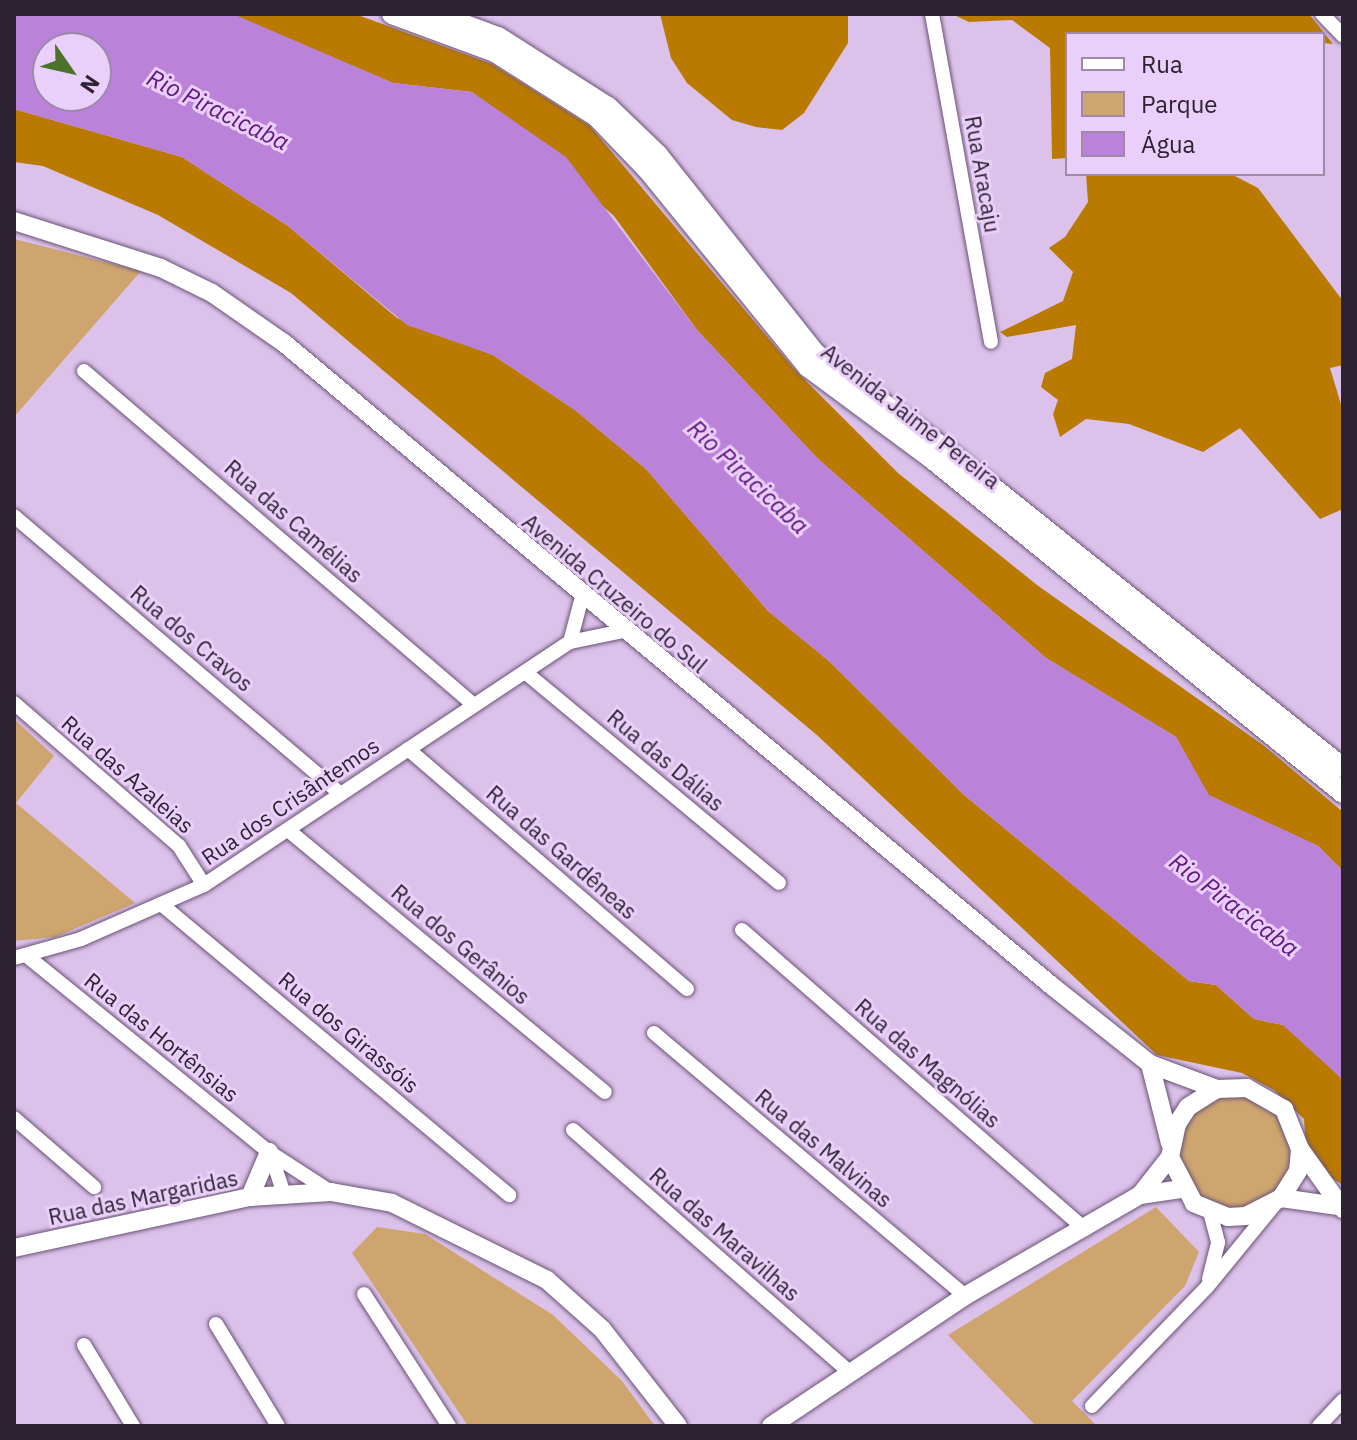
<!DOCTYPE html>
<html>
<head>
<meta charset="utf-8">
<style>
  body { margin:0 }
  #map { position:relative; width:1357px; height:1440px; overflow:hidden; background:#dcc2eb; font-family:"IBM Plex Sans",sans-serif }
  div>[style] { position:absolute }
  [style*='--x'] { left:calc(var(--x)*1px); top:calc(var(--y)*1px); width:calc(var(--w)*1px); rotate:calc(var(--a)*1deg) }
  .green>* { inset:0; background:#cea56f }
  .round { border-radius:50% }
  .forest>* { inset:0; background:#ba7a00 }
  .water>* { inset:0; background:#ba83d9 }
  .roads { filter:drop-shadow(0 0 2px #6a5377) drop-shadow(0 0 2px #6a5377) }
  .minor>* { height:14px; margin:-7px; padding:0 7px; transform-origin:7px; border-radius:7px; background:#fff }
  .tertiary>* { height:18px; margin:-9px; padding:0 9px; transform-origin:9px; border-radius:9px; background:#fff }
  .secondary>* { height:20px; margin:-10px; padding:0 10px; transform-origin:10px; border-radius:10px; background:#fff }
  span { translate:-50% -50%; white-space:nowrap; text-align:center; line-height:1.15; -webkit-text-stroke:6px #e9cff9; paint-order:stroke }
  .street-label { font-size:22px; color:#2c2231 }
  .water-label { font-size:24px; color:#611980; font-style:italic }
  .frame { position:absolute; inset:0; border:16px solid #2c2231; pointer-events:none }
  .legend { position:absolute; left:1065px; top:32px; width:260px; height:144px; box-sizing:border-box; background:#e9cff9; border:2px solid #9d8aa9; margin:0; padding:10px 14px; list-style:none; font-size:24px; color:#2c2231 }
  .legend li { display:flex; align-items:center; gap:16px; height:40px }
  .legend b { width:40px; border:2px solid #9d8aa9 }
  .north { position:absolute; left:32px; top:32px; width:80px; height:80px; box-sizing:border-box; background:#e9cff9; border:2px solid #9d8aa9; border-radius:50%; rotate:124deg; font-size:22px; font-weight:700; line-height:32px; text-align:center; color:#2c2231 }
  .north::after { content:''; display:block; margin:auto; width:28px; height:36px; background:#4b712b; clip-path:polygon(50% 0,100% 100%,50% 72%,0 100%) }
</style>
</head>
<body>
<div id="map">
  <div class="green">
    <div style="clip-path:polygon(14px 239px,141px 271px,14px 417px)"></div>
    <div style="clip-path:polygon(14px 719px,54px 756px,16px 803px,135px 903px,55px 937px,14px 941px)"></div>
    <div class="round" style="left:1179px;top:1096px;width:112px;height:112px"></div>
    <div style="clip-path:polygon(1156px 1207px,1199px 1252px,1185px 1286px,1072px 1401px,1097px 1426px,1036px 1426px,948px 1335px)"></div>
    <div style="clip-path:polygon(377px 1227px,425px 1234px,553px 1315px,622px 1381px,655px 1426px,468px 1426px,352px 1253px)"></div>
  </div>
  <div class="forest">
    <div style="clip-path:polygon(231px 14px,355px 14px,492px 64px,590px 126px,796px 371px,898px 473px,1037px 585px,1263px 745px,1343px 812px,1343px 871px,1318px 846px,1208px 795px,1176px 737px,1046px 658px,818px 459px,697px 330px,614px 216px,472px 92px,393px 83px)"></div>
    <div style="clip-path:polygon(660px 14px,848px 14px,848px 43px,804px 113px,782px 130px,756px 127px,732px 120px,687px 83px,671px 58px)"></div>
    <div style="clip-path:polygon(952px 14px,1309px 14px,1333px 44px,1323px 43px,1323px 34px,1067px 34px,1067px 158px,1052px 159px,1050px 48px,1012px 20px,969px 22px)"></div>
    <div style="clip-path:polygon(14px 109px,182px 157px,288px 226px,397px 318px,493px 355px,575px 410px,646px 469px,768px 611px,829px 661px,963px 794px,1189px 981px,1216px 985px,1254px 1019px,1283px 1025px,1326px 1062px,1343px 1080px,1343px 1185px,1320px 1171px,1306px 1149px,1304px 1119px,1274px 1090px,1242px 1073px,1157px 1055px,818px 736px,291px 293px,158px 215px,43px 166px,14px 162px)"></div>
    <div style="clip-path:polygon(1086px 174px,1231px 174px,1258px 188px,1343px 301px,1343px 365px,1330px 368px,1343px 411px,1343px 509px,1320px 519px,1240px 428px,1203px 452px,1129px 424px,1086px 419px,1060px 437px,1053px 414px,1058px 400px,1041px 387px,1045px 373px,1072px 359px,1076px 325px,1007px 337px,1000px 332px,1063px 301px,1073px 272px,1049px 248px,1065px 237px,1088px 202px)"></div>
  </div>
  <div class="water">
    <div style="clip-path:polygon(evenodd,14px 14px,233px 14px,393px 83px,472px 92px,566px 157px,697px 330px,818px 459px,1046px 658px,1176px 737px,1209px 795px,1318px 846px,1343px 871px,1343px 1080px,1283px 1025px,1254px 1019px,1216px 985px,1189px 981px,963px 794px,829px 661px,768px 611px,646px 469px,575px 410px,493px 355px,407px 325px,288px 226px,182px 157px,14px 109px,14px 14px,48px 48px,96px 48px,96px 96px,48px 96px,48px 48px)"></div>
  </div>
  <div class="roads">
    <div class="minor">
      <div style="--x:932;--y:14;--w:333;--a:79.8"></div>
      <div style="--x:1322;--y:14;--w:30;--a:46"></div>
      <div style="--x:84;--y:371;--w:513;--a:40.58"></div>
      <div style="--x:14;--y:516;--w:429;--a:40.4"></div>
      <div style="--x:570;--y:642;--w:47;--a:-75.1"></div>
      <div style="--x:525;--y:672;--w:330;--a:39.7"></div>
      <div style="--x:14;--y:703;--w:218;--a:40.9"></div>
      <div style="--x:179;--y:846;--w:46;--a:57.3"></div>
      <div style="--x:408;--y:749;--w:368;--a:40.7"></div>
      <div style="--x:288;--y:830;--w:411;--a:39.6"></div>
      <div style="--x:161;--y:904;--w:454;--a:39.9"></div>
      <div style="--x:742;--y:930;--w:455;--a:41.1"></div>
      <div style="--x:27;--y:956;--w:311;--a:39"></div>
      <div style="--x:269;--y:1152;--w:74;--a:32.8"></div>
      <div style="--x:14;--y:958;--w:70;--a:-15.8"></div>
      <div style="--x:81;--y:939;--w:134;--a:-23.7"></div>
      <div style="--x:204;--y:885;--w:439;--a:-33.6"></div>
      <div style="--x:570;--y:642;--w:54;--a:-11.7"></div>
      <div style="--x:654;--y:1033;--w:407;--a:40.2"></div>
      <div style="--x:14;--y:1118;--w:106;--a:40.8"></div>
      <div style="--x:573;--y:1130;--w:367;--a:41.2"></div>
      <div style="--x:270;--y:1152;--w:47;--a:71.6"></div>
      <div style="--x:1209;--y:1279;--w:38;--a:-76"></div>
      <div style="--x:1218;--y:1242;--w:31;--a:-105"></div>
      <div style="--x:364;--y:1294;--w:157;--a:57.2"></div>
      <div style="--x:216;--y:1324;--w:119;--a:58.7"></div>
      <div style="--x:84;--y:1345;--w:95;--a:58.8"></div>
      <div style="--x:1092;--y:1406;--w:165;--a:-46"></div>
      <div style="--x:1207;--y:1287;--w:107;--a:-50.7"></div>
      <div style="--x:1319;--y:1426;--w:35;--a:-47"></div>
    </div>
    <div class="tertiary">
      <div style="--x:14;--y:221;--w:154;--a:17.7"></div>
      <div style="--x:161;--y:268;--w:57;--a:26.1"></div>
      <div style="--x:212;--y:293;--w:88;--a:34.8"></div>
      <div style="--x:284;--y:343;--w:1002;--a:39.94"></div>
      <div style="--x:1052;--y:986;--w:125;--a:38.5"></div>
      <div style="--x:1150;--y:1064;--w:72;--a:20.5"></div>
      <div style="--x:1150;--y:1064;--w:81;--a:75.8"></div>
      <div style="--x:1300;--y:1149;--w:22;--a:95"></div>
      <div style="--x:1298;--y:1171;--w:32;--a:122"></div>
      <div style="--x:1281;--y:1198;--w:39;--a:153"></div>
      <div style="--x:1246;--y:1216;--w:18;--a:177"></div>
      <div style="--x:1228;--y:1217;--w:37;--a:-158"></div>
      <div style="--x:1194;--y:1203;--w:52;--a:-117.6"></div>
      <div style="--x:1170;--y:1157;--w:34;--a:-78"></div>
      <div style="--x:1177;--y:1124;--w:20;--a:-57"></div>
      <div style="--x:1188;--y:1107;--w:34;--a:-32"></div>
      <div style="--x:1217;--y:1089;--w:30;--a:-2"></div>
      <div style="--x:1247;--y:1088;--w:43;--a:29.6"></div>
      <div style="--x:1284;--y:1109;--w:43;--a:68.2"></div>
      <div style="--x:1300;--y:1149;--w:74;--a:54.4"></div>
      <div style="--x:1140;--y:1195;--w:41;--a:-8.3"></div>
      <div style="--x:250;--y:1197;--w:49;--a:-67.1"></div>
      <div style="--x:1281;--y:1198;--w:58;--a:8"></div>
      <div style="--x:14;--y:1248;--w:241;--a:-12.2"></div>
      <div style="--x:250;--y:1197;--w:81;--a:-3.5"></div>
      <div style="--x:331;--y:1192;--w:62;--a:10.2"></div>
      <div style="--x:392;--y:1203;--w:173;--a:26.4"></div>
      <div style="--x:547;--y:1280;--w:74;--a:41.7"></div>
      <div style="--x:602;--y:1329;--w:123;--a:51.9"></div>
      <div style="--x:771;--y:1426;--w:234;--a:-33.8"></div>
      <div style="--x:965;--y:1296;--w:202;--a:-30"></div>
      <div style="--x:1140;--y:1195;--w:48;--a:-51.7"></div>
    </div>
    <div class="secondary">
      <div style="--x:392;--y:14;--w:110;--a:20.3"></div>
      <div style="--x:495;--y:52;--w:120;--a:32.4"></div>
      <div style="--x:596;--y:116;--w:75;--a:46.1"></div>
      <div style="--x:648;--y:170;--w:254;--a:50.9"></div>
      <div style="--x:808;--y:367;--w:153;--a:36.5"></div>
      <div style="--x:931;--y:458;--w:531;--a:39.11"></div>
      <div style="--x:436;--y:14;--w:66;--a:20.4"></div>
      <div style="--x:498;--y:37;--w:130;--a:32.5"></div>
      <div style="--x:608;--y:107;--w:69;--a:43.8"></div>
      <div style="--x:658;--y:155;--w:254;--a:51.6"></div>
      <div style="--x:816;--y:354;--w:162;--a:36.4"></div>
      <div style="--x:946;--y:450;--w:509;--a:38.69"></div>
    </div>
  </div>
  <div class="street-label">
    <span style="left:983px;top:174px;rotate:80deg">Rua Aracaju</span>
    <span style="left:911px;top:416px;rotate:38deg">Avenida Jaime Pereira</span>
    <span style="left:294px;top:521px;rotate:41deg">Rua das Camélias</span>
    <span style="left:615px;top:593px;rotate:40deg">Avenida Cruzeiro do Sul</span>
    <span style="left:192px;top:638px;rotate:40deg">Rua dos Cravos</span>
    <span style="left:666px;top:760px;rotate:40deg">Rua das Dálias</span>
    <span style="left:128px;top:774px;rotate:41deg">Rua das Azaleias</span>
    <span style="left:290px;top:801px;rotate:-34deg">Rua dos Crisântemos</span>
    <span style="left:562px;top:852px;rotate:41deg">Rua das Gardêneas</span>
    <span style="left:461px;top:944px;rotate:40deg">Rua dos Gerânios</span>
    <span style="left:349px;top:1032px;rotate:40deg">Rua dos Girassóis</span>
    <span style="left:162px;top:1037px;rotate:39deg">Rua das Hortênsias</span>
    <span style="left:928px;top:1063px;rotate:41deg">Rua das Magnólias</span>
    <span style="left:824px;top:1148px;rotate:40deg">Rua das Malvinas</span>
    <span style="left:143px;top:1197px;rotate:-12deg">Rua das Margaridas</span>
    <span style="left:725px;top:1234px;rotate:41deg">Rua das Maravilhas</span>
  </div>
  <div class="water-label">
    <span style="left:218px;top:110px;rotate:26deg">Rio Piracicaba</span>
    <span style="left:748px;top:477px;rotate:43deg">Rio Piracicaba</span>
    <span style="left:1234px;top:905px;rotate:37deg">Rio Piracicaba</span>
  </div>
  <div class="frame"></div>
  <ul class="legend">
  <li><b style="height:10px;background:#fff"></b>Rua</li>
  <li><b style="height:22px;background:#cea56f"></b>Parque</li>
  <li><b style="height:22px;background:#ba83d9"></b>Água</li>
  </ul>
  <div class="north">N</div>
</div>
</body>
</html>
